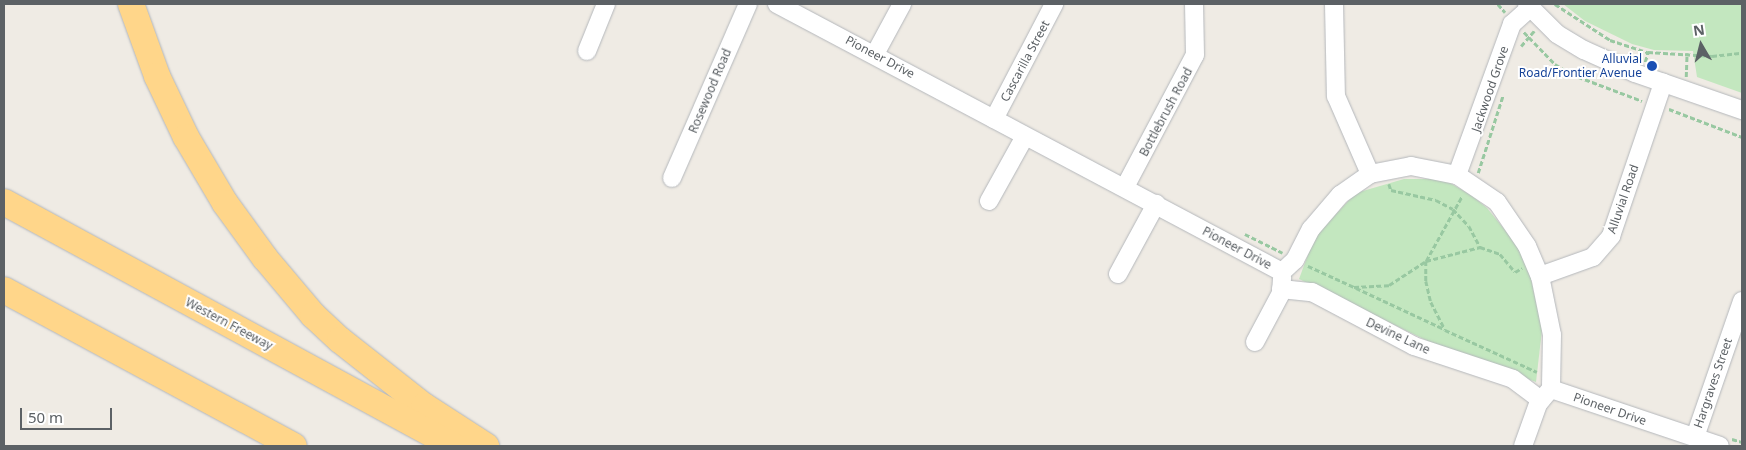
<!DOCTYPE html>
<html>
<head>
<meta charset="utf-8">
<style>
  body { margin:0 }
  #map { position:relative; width:1746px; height:450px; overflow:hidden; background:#efebe4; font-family:"Noto Sans",sans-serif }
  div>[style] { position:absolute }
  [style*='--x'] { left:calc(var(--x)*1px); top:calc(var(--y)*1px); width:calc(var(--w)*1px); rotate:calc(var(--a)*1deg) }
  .green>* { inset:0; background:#c3e7bf }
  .path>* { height:2.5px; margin-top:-1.25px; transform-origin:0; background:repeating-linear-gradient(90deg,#98c8a1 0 5px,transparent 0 7.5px) }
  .roads { filter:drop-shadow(0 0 1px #b4b7bb) drop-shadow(0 0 1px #b4b7bb) }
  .minor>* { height:18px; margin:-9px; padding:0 9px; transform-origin:9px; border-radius:9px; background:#fff }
  .highway>* { height:26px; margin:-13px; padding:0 13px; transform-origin:13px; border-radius:13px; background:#ffd68a }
  .dots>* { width:14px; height:14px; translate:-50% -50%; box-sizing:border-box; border:2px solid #fff; border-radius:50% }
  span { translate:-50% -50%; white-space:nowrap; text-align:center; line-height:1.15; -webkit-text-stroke:4px #fff; paint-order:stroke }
  .street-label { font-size:12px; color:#5c6165 }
  .transit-label { font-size:12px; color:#164399 }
  .right { translate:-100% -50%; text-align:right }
  .frame { position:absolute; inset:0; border:5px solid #5c6165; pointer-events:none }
  .north { position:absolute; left:1676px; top:20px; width:50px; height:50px; -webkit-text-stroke:4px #fff; paint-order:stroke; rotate:352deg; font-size:14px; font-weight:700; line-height:20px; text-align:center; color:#5c6165 }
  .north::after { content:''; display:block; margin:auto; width:18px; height:22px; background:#5c6165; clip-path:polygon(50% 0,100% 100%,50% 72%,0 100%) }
  .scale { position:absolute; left:20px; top:408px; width:92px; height:22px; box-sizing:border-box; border:2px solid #5c6165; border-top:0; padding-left:6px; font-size:15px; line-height:18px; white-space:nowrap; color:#5c6165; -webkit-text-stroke:4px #fff; paint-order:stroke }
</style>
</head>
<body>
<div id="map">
  <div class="green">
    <div style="clip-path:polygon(1563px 4px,1742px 4px,1742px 93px,1697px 77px,1693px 51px,1654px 50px,1632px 44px,1585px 21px)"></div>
    <div style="clip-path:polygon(1404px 179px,1443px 179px,1471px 195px,1487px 208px,1518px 246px,1530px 274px,1542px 330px,1536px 382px,1436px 345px,1299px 279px,1315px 236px,1356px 193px)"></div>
  </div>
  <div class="path">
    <div style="--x:1498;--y:4;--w:11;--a:49"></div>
    <div style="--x:1555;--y:4;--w:66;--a:33.2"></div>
    <div style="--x:1610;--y:40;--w:40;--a:18"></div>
    <div style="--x:1648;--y:52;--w:64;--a:3.6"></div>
    <div style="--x:1712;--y:56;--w:30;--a:-6"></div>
    <div style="--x:1524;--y:32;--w:45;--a:45.9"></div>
    <div style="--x:1555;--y:64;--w:19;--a:32"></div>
    <div style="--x:1571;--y:74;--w:76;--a:20.8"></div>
    <div style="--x:1521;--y:46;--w:20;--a:-49"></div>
    <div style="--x:1645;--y:62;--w:10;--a:-73"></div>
    <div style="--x:1686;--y:77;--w:24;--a:-88"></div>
    <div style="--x:1669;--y:109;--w:78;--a:21"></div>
    <div style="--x:1478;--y:173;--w:82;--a:-72.2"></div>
    <div style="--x:1389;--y:184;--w:6;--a:72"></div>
    <div style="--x:1391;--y:190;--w:46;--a:12.5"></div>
    <div style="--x:1436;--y:200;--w:19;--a:28"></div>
    <div style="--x:1453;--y:209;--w:23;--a:47"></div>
    <div style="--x:1469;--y:226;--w:24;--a:62"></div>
    <div style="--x:1245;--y:234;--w:42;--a:26.6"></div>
    <div style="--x:1426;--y:261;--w:74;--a:-61"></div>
    <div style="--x:1426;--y:261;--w:56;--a:-14.5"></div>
    <div style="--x:1480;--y:247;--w:21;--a:19"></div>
    <div style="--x:1500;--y:254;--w:23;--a:50"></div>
    <div style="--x:1515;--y:272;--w:8;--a:-30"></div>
    <div style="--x:1308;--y:266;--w:51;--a:24.5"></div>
    <div style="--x:1354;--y:287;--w:35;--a:-3"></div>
    <div style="--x:1389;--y:285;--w:44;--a:-33"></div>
    <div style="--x:1426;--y:261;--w:20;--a:90"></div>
    <div style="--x:1426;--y:281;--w:22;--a:77"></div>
    <div style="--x:1431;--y:302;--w:31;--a:63"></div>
    <div style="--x:1445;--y:330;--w:101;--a:24.5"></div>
    <div style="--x:1356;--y:288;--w:97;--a:25"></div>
    <div style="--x:1732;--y:439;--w:10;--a:17"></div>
  </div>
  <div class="roads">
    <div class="minor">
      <div style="--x:777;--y:4;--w:572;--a:27.95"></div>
      <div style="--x:1282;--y:272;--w:18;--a:-43"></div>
      <div style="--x:1295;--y:260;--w:35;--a:-63"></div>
      <div style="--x:1311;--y:229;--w:45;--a:-49.5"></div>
      <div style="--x:1340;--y:195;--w:37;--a:-35"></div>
      <div style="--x:1370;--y:174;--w:42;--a:-11"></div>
      <div style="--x:1411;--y:166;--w:47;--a:11.1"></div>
      <div style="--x:1457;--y:175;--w:48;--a:34"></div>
      <div style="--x:1497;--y:202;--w:53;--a:55.7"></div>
      <div style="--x:1527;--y:246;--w:33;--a:67"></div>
      <div style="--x:1540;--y:276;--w:60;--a:78.5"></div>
      <div style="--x:1552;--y:335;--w:54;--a:91.1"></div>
      <div style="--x:1551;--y:389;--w:178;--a:18.6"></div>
      <div style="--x:1334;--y:4;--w:92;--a:88.8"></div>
      <div style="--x:1336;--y:96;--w:85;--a:66.4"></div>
      <div style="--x:1527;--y:4;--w:42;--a:45"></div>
      <div style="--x:1557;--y:34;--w:31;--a:31"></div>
      <div style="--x:1584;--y:50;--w:56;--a:24.3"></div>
      <div style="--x:1635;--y:73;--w:113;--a:19.1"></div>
      <div style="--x:587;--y:51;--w:51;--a:-68"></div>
      <div style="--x:875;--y:54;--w:57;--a:-61.6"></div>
      <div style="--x:994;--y:119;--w:130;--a:-62.4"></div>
      <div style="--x:1457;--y:175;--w:161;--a:-70"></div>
      <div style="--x:1512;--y:24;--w:24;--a:-42"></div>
      <div style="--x:672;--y:178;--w:190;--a:-66.4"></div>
      <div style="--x:1125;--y:187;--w:149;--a:-62.1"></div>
      <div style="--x:1195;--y:55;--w:51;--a:-91.1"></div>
      <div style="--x:989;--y:201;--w:74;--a:-61"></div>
      <div style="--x:1118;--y:274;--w:80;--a:-61.5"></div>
      <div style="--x:1540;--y:276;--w:56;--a:-19.7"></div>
      <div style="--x:1593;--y:257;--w:28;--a:-49"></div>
      <div style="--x:1611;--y:236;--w:162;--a:-71.2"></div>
      <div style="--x:1281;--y:289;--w:31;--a:6"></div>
      <div style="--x:1312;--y:292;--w:115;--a:27.9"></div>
      <div style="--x:1414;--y:346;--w:104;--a:18.4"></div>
      <div style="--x:1513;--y:379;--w:35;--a:37"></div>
      <div style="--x:1255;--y:342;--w:55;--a:-62"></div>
      <div style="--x:1281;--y:293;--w:16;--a:-86"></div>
      <div style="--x:1695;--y:437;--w:144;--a:-70.9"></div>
      <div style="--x:1523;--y:446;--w:45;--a:-70.3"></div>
      <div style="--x:1538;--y:404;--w:17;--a:-50"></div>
    </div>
    <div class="highway">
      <div style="--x:131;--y:4;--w:77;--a:70.1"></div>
      <div style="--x:157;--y:76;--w:68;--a:64.6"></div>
      <div style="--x:186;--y:137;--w:77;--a:59.4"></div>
      <div style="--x:225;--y:203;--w:68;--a:54"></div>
      <div style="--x:265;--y:258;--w:75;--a:49.9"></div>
      <div style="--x:313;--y:315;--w:37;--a:43"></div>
      <div style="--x:340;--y:340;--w:107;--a:38.2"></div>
      <div style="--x:424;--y:406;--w:74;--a:32.8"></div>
      <div style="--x:4;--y:202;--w:512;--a:28.47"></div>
      <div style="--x:4;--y:290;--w:329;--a:28.3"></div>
    </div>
  </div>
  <div class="dots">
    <div style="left:1652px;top:66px;background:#1a4fb4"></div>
  </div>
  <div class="street-label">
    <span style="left:880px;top:57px;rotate:28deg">Pioneer Drive</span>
    <span style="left:1025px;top:61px;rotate:-62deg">Cascarilla Street</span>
    <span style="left:1490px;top:89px;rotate:-71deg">Jackwood Grove</span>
    <span style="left:710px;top:91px;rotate:-67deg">Rosewood Road</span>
    <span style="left:1166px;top:112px;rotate:-62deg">Bottlebrush Road</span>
    <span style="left:1623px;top:199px;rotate:-71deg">Alluvial Road</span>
    <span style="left:1237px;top:248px;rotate:28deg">Pioneer Drive</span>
    <span style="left:229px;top:324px;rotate:28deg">Western Freeway</span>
    <span style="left:1398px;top:336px;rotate:25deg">Devine Lane</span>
    <span style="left:1713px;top:383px;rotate:-71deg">Hargraves Street</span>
    <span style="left:1610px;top:409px;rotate:19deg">Pioneer Drive</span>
  </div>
  <div class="transit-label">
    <span class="right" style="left:1642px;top:66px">Alluvial<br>Road/Frontier Avenue</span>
  </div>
  <div class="frame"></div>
  <div class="north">N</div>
  <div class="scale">50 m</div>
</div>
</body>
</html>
